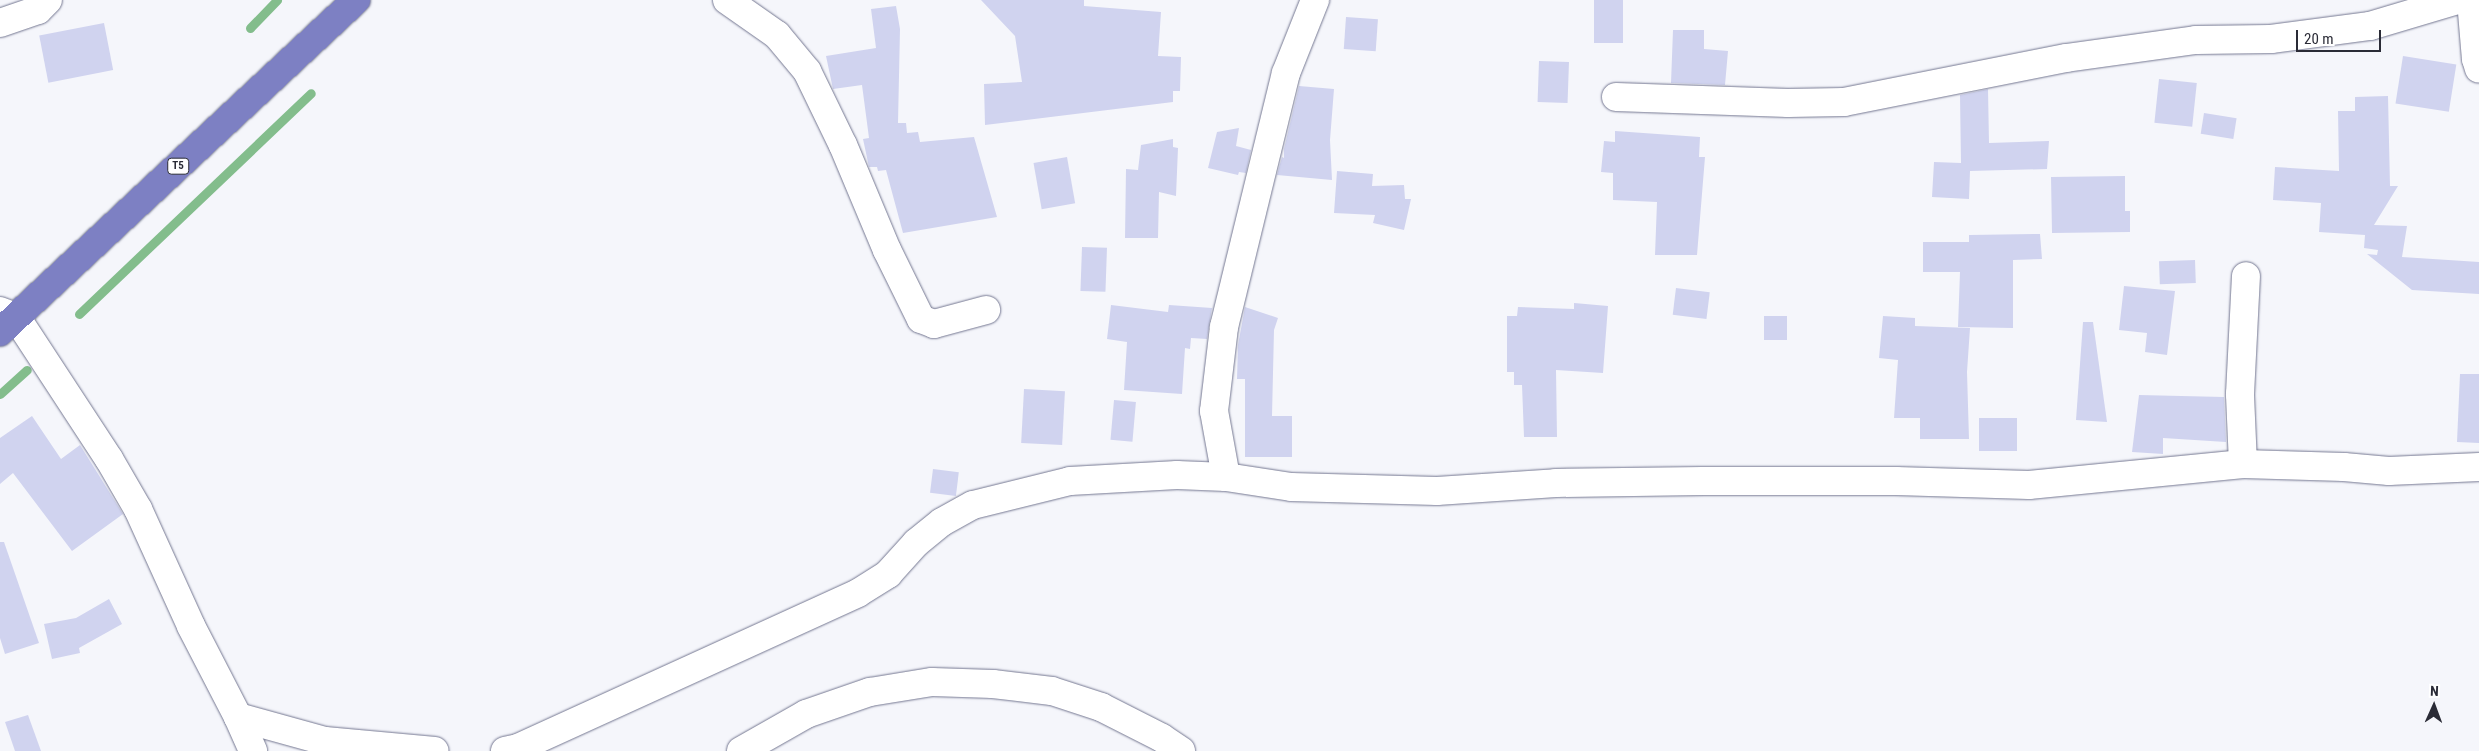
<!DOCTYPE html>
<html>
<head>
<meta charset="utf-8">
<style>
  body { margin:0 }
  #map { position:relative; width:2479px; height:751px; overflow:hidden; background:#f5f6fb; font-family:"Roboto Condensed",sans-serif }
  div>[style] { position:absolute }
  [style*='--x'] { left:calc(var(--x)*1px); top:calc(var(--y)*1px); width:calc(var(--w)*1px); rotate:calc(var(--a)*1deg) }
  .stream>* { height:9px; margin:-4.5px; padding:0 4.5px; transform-origin:4.5px; border-radius:4.5px; background:#83bd8c }
  .building>* { inset:0; background:#d0d3ef; transform-origin:0 0 }
  .roads { filter:drop-shadow(0 0 1px #747791) drop-shadow(0 0 1px #747791) }
  .street>* { height:28px; margin:-14px; padding:0 14px; transform-origin:14px; border-radius:14px; background:#fff }
  .highway>* { height:28px; margin:-14px; padding:0 14px; transform-origin:14px; border-radius:14px; background:#7d80c3 }
  span { translate:-50% -50%; white-space:nowrap; text-align:center; line-height:1.15; -webkit-text-stroke:5px #fff; paint-order:stroke }
  .shield-label span { padding:1px 4px; background:#fff; border:1px solid; border-radius:4px; -webkit-text-stroke-width:0 }
  .shield-label { font-size:11px; color:#2a2b36; font-weight:700 }
  .north { position:absolute; left:2409px; top:681px; width:50px; height:50px; -webkit-text-stroke:4px #fff; paint-order:stroke; rotate:2deg; font-size:14px; font-weight:700; line-height:20px; text-align:center; color:#2a2b36 }
  .north::after { content:''; display:block; margin:auto; width:18px; height:22px; background:#2a2b36; clip-path:polygon(50% 0,100% 100%,50% 72%,0 100%) }
  .scale { position:absolute; left:2296px; top:30px; width:85px; height:22px; box-sizing:border-box; border:2px solid #2a2b36; border-top:0; padding-left:6px; font-size:15px; line-height:18px; white-space:nowrap; color:#2a2b36; -webkit-text-stroke:4px #fff; paint-order:stroke }
</style>
</head>
<body>
<div id="map">
  <div class="stream">
    <div style="--x:250;--y:28;--w:39;--a:-46"></div>
    <div style="--x:79;--y:314;--w:320;--a:-43.6"></div>
    <div style="--x:0;--y:394;--w:36;--a:-42"></div>
  </div>
  <div class="building">
    <div style="clip-path:polygon(981px 0,1084px 0,1084px 6px,1161px 12px,1158px 56px,1181px 57px,1180px 91px,1173px 91px,1173px 102px,985px 125px,984px 84px,1022px 82px,1015px 36px)"></div>
    <div style="left:1594px;top:0;width:29px;height:43px"></div>
    <div style="clip-path:polygon(896px 6px,900px 29px,898px 123px,906px 123px,907px 133px,918px 132px,920px 142px,974px 137px,997px 217px,903px 233px,886px 170px,878px 171px,877px 167px,869px 167px,863px 139px,869px 138px,862px 85px,833px 89px,826px 56px,876px 48px,871px 9px)"></div>
    <div style="left:1346px;top:17px;width:32px;height:32px;rotate:4deg"></div>
    <div style="left:104px;top:23px;width:48px;height:66px;rotate:79deg"></div>
    <div style="clip-path:polygon(1673px 30px,1704px 30px,1704px 49px,1728px 51px,1725px 85px,1671px 83px)"></div>
    <div style="left:2403px;top:56px;width:54px;height:48px;rotate:9deg"></div>
    <div style="left:1539px;top:61px;width:30px;height:41px;rotate:2deg"></div>
    <div style="left:2159px;top:79px;width:38px;height:44px;rotate:6deg"></div>
    <div style="clip-path:polygon(1299px 86px,1334px 89px,1330px 140px,1332px 180px,1277px 175px,1282px 157px,1284px 158px,1284px 149px)"></div>
    <div style="clip-path:polygon(1988px 89px,1989px 143px,2049px 141px,2047px 169px,1970px 171px,1969px 199px,1932px 197px,1934px 162px,1961px 163px,1960px 95px)"></div>
    <div style="clip-path:polygon(2388px 96px,2390px 186px,2398px 186px,2374px 225px,2407px 226px,2402px 257px,2479px 262px,2479px 294px,2412px 290px,2367px 254px,2377px 255px,2378px 250px,2364px 248px,2365px 235px,2319px 232px,2321px 203px,2273px 200px,2275px 167px,2339px 171px,2338px 111px,2355px 111px,2355px 97px)"></div>
    <div style="left:2204px;top:113px;width:33px;height:21px;rotate:9deg"></div>
    <div style="clip-path:polygon(1239px 128px,1236px 146px,1251px 150px,1246px 173px,1239px 172px,1238px 175px,1208px 168px,1217px 132px)"></div>
    <div style="clip-path:polygon(1615px 131px,1700px 137px,1699px 157px,1705px 157px,1697px 255px,1655px 255px,1657px 202px,1613px 200px,1613px 173px,1601px 172px,1604px 141px,1615px 142px)"></div>
    <div style="clip-path:polygon(1173px 139px,1173px 147px,1178px 148px,1176px 196px,1159px 192px,1158px 238px,1125px 238px,1126px 169px,1138px 170px,1141px 145px)"></div>
    <div style="left:1067px;top:157px;width:47px;height:34px;rotate:80deg"></div>
    <div style="clip-path:polygon(1337px 171px,1373px 174px,1372px 186px,1404px 185px,1405px 199px,1411px 199px,1404px 230px,1373px 223px,1375px 215px,1334px 213px)"></div>
    <div style="clip-path:polygon(2125px 176px,2125px 211px,2130px 211px,2130px 232px,2052px 233px,2051px 177px)"></div>
    <div style="clip-path:polygon(2040px 234px,2042px 259px,2013px 260px,2013px 328px,1958px 327px,1960px 272px,1923px 272px,1923px 242px,1969px 242px,1969px 235px)"></div>
    <div style="left:1082px;top:247px;width:25px;height:44px;rotate:2deg"></div>
    <div style="left:2195px;top:260px;width:23px;height:36px;rotate:88deg"></div>
    <div style="clip-path:polygon(2124px 286px,2175px 291px,2167px 355px,2145px 352px,2147px 333px,2119px 330px)"></div>
    <div style="left:1676px;top:288px;width:34px;height:27px;rotate:7deg"></div>
    <div style="clip-path:polygon(1574px 303px,1608px 306px,1603px 373px,1556px 370px,1557px 437px,1524px 437px,1522px 385px,1514px 385px,1514px 372px,1507px 372px,1507px 316px,1517px 316px,1518px 307px,1574px 309px)"></div>
    <div style="clip-path:polygon(1111px 305px,1168px 312px,1169px 305px,1212px 308px,1207px 339px,1191px 338px,1190px 349px,1185px 348px,1182px 394px,1124px 390px,1127px 342px,1107px 339px)"></div>
    <div style="clip-path:polygon(1245px 307px,1278px 318px,1274px 330px,1272px 416px,1292px 416px,1292px 457px,1245px 457px,1245px 379px,1237px 379px,1238px 345px)"></div>
    <div style="left:1764px;top:316px;width:23px;height:24px"></div>
    <div style="clip-path:polygon(1883px 316px,1915px 318px,1915px 326px,1970px 328px,1967px 372px,1969px 439px,1920px 439px,1920px 418px,1894px 418px,1898px 360px,1879px 358px)"></div>
    <div style="clip-path:polygon(2083px 322px,2093px 322px,2107px 422px,2076px 420px)"></div>
    <div style="clip-path:polygon(2460px 374px,2479px 374px,2479px 443px,2457px 442px)"></div>
    <div style="left:1024px;top:389px;width:41px;height:54px;rotate:3deg"></div>
    <div style="clip-path:polygon(2139px 395px,2224px 397px,2226px 442px,2163px 438px,2163px 454px,2132px 452px)"></div>
    <div style="left:1114px;top:400px;width:22px;height:40px;rotate:5deg"></div>
    <div style="clip-path:polygon(32px 416px,61px 459px,80px 445px,123px 514px,72px 551px,13px 473px,0 484px,0 438px)"></div>
    <div style="left:2017px;top:418px;width:33px;height:38px;rotate:90deg"></div>
    <div style="left:933px;top:469px;width:26px;height:24px;rotate:7deg"></div>
    <div style="clip-path:polygon(0 542px,4px 542px,39px 643px,5px 654px,0 638px)"></div>
    <div style="clip-path:polygon(109px 599px,122px 624px,79px 648px,80px 653px,52px 659px,44px 624px,76px 618px)"></div>
    <div style="clip-path:polygon(28px 715px,41px 751px,15px 751px,5px 722px)"></div>
  </div>
  <div class="roads">
    <div class="street">
      <div style="--x:727;--y:0;--w:61;--a:35"></div>
      <div style="--x:777;--y:35;--w:47;--a:50.2"></div>
      <div style="--x:807;--y:71;--w:82;--a:64.1"></div>
      <div style="--x:843;--y:145;--w:114;--a:67.3"></div>
      <div style="--x:887;--y:250;--w:77;--a:63.8"></div>
      <div style="--x:921;--y:319;--w:14;--a:21"></div>
      <div style="--x:934;--y:324;--w:54;--a:-15.1"></div>
      <div style="--x:2471;--y:0;--w:59;--a:85.2"></div>
      <div style="--x:2476;--y:59;--w:10;--a:73"></div>
      <div style="--x:0;--y:23;--w:40;--a:-18.9"></div>
      <div style="--x:38;--y:10;--w:14;--a:-45"></div>
      <div style="--x:1616;--y:97;--w:172;--a:2"></div>
      <div style="--x:1788;--y:103;--w:56;--a:-1"></div>
      <div style="--x:1844;--y:102;--w:226;--a:-11.2"></div>
      <div style="--x:2066;--y:58;--w:131;--a:-7.9"></div>
      <div style="--x:2196;--y:40;--w:75;--a:-0.8"></div>
      <div style="--x:2271;--y:39;--w:100;--a:-7.5"></div>
      <div style="--x:2370;--y:26;--w:91;--a:-16.6"></div>
      <div style="--x:0;--y:311;--w:17;--a:21"></div>
      <div style="--x:16;--y:317;--w:170;--a:56.8"></div>
      <div style="--x:109;--y:459;--w:58;--a:59.9"></div>
      <div style="--x:138;--y:509;--w:128;--a:65.6"></div>
      <div style="--x:191;--y:626;--w:102;--a:62.7"></div>
      <div style="--x:238;--y:717;--w:37;--a:66"></div>
      <div style="--x:2243;--y:464;--w:70;--a:-92.5"></div>
      <div style="--x:2240;--y:394;--w:118;--a:-87.1"></div>
      <div style="--x:1226;--y:477;--w:67;--a:-100.3"></div>
      <div style="--x:1214;--y:411;--w:85;--a:-83.2"></div>
      <div style="--x:1224;--y:327;--w:261;--a:-76.3"></div>
      <div style="--x:1286;--y:73;--w:79;--a:-68.3"></div>
      <div style="--x:238;--y:717;--w:90;--a:15.4"></div>
      <div style="--x:325;--y:741;--w:110;--a:5.2"></div>
      <div style="--x:505;--y:751;--w:13;--a:-13"></div>
      <div style="--x:518;--y:748;--w:374;--a:-24.5"></div>
      <div style="--x:858;--y:593;--w:36;--a:-32"></div>
      <div style="--x:888;--y:574;--w:42;--a:-47.9"></div>
      <div style="--x:916;--y:543;--w:33;--a:-39"></div>
      <div style="--x:942;--y:522;--w:35;--a:-29"></div>
      <div style="--x:973;--y:505;--w:100;--a:-13.9"></div>
      <div style="--x:1070;--y:481;--w:107;--a:-3.2"></div>
      <div style="--x:1177;--y:475;--w:49;--a:2.3"></div>
      <div style="--x:1226;--y:477;--w:66;--a:8.7"></div>
      <div style="--x:1291;--y:487;--w:146;--a:1.6"></div>
      <div style="--x:1437;--y:491;--w:119;--a:-3.8"></div>
      <div style="--x:1556;--y:483;--w:147;--a:-0.8"></div>
      <div style="--x:1703;--y:481;--w:193;--a:0"></div>
      <div style="--x:1896;--y:481;--w:133;--a:1.7"></div>
      <div style="--x:2029;--y:485;--w:215;--a:-5.6"></div>
      <div style="--x:2243;--y:464;--w:101;--a:1.7"></div>
      <div style="--x:2344;--y:467;--w:45;--a:5.1"></div>
      <div style="--x:2389;--y:471;--w:90;--a:-2.5"></div>
      <div style="--x:741;--y:751;--w:75;--a:-29.6"></div>
      <div style="--x:806;--y:714;--w:68;--a:-19"></div>
      <div style="--x:870;--y:692;--w:63;--a:-9.2"></div>
      <div style="--x:932;--y:682;--w:61;--a:1.9"></div>
      <div style="--x:993;--y:684;--w:59;--a:6.8"></div>
      <div style="--x:1052;--y:691;--w:52;--a:18.1"></div>
      <div style="--x:1101;--y:707;--w:68;--a:26.9"></div>
      <div style="--x:1162;--y:738;--w:23;--a:34"></div>
    </div>
    <div class="highway">
      <div style="--x:0;--y:332;--w:487;--a:-43"></div>
    </div>
  </div>
  <div class="shield-label">
    <span style="left:178px;top:166px">T5</span>
  </div>
  <div class="north">N</div>
  <div class="scale">20 m</div>
</div>
</body>
</html>
